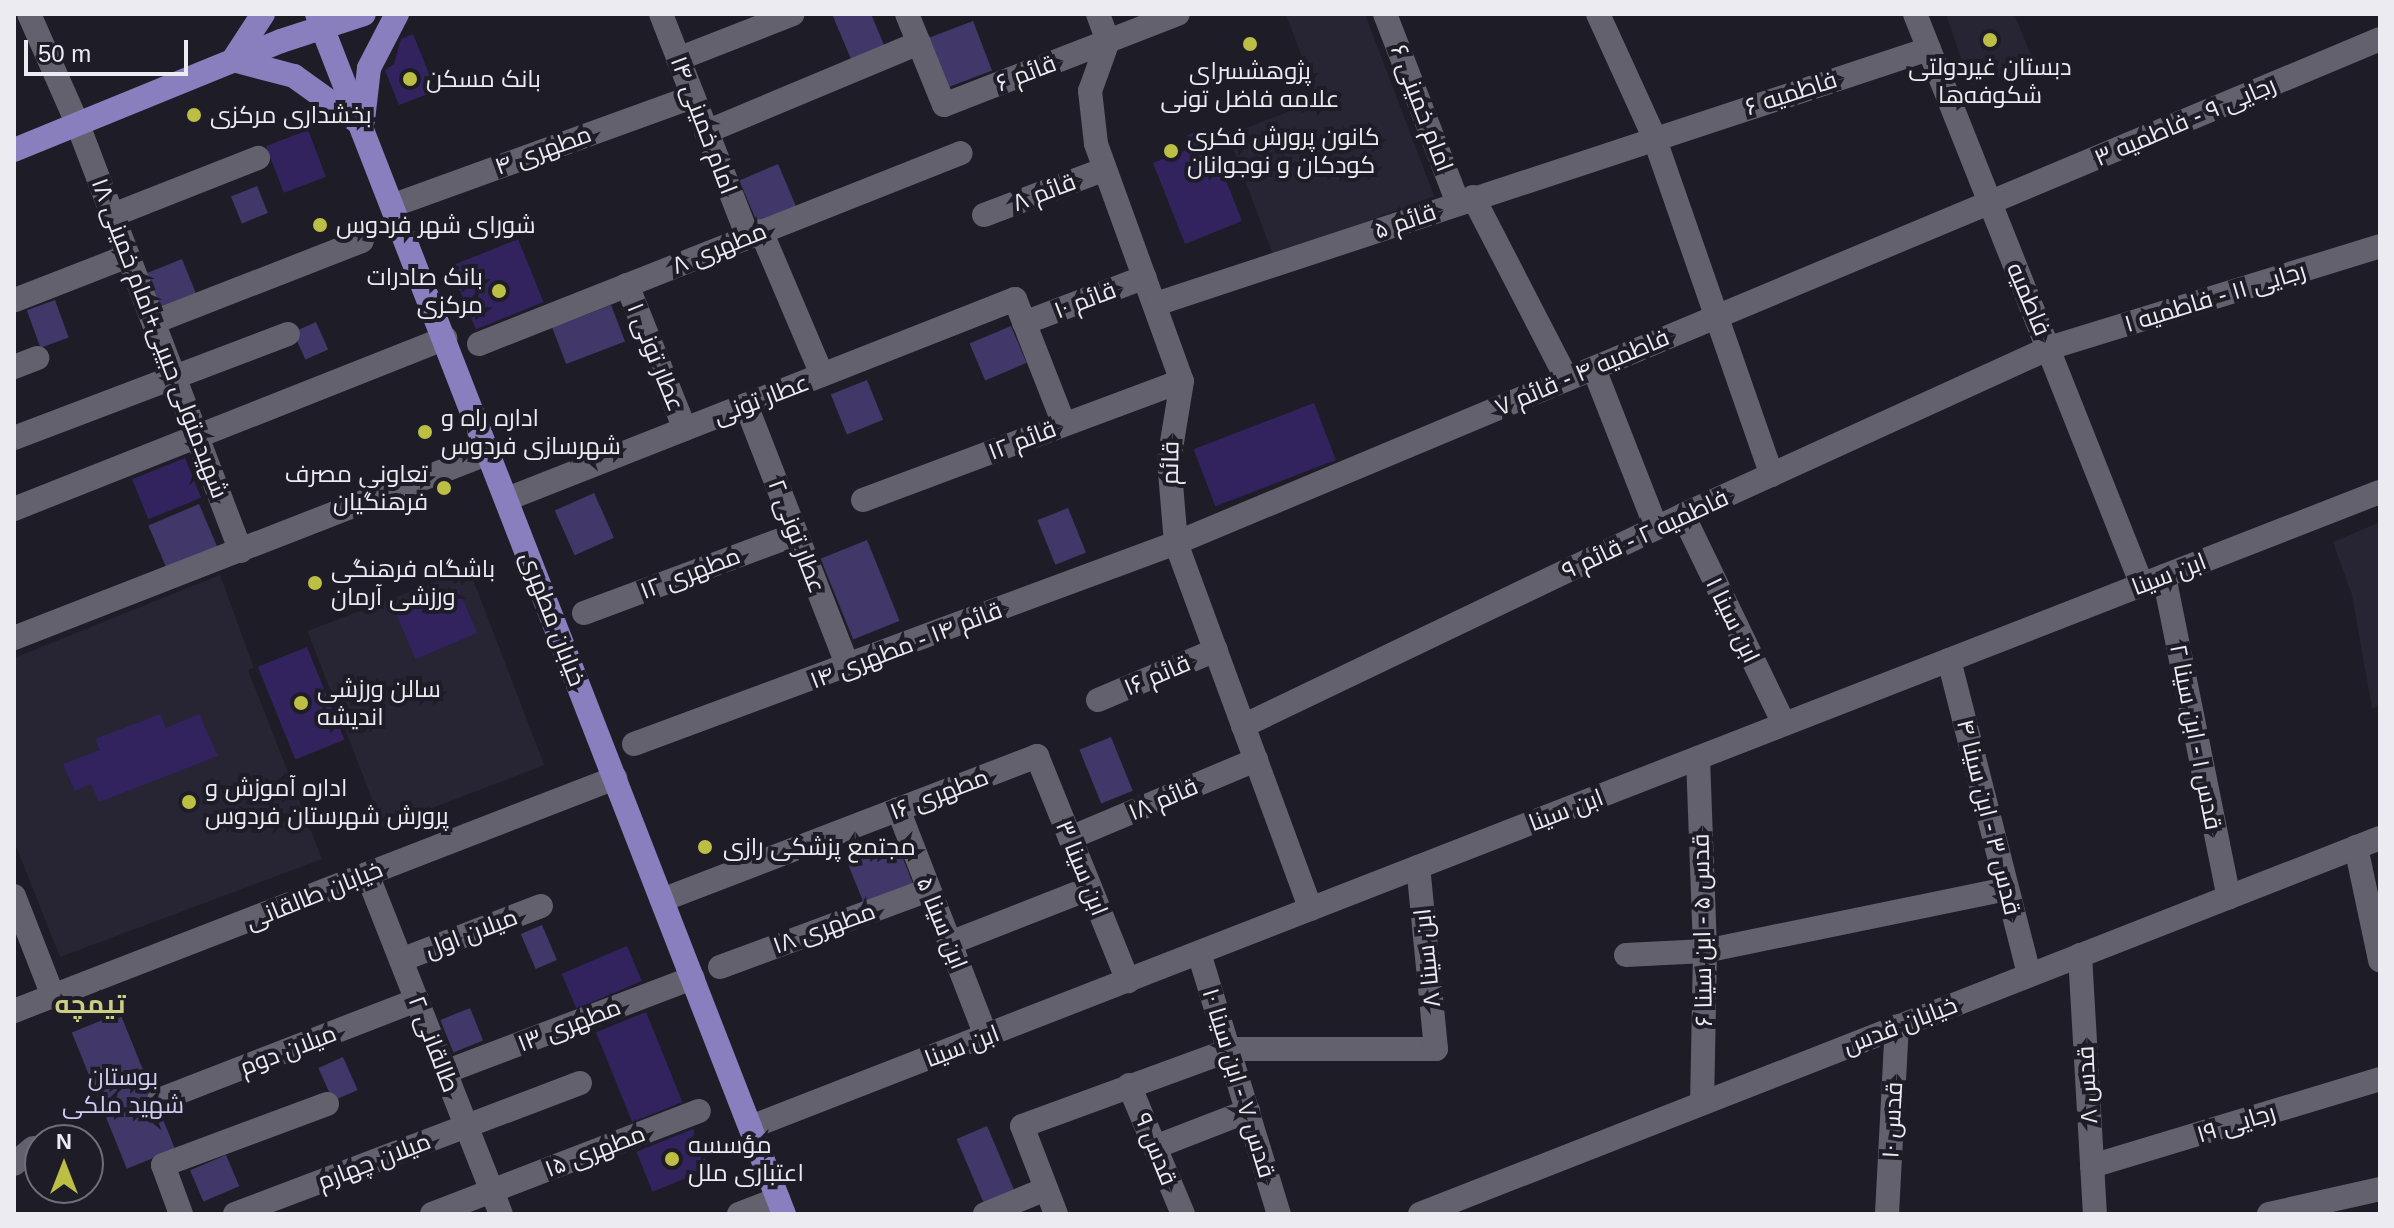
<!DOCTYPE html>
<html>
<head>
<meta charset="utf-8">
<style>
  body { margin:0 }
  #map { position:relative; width:2394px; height:1228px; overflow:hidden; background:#1e1d27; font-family:Helvetica,Cairo,sans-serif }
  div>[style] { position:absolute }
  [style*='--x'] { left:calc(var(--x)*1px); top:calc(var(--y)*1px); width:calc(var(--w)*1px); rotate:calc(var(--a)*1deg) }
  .built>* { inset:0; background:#272434; transform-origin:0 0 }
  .green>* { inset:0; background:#413869; transform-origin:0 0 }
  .building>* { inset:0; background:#32235e; transform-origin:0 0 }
  .minor>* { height:24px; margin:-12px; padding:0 12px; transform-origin:12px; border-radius:12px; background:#62616d }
  .major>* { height:24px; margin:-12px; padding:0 12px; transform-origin:12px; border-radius:12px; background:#897ebe }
  .dots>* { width:22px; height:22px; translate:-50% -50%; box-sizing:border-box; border:4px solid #1e1d27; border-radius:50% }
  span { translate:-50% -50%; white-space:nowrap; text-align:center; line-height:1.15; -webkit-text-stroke:8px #1e1d27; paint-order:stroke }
  .poi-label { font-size:24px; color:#ecebf2 }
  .left { translate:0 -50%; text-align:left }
  .right { translate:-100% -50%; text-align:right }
  .street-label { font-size:24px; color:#ecebf2 }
  .park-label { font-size:24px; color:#cfcbf1 }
  .neighbourhood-label { font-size:26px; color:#cccf81; font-weight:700 }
  .frame { position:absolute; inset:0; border:16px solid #ecebf2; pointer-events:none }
  .north { position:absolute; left:24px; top:1124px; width:80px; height:80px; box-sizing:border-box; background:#1e1d27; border:2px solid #706f78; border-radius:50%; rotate:0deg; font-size:22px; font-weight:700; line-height:32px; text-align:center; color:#ecebf2 }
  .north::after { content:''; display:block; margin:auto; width:28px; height:36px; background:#bcbf43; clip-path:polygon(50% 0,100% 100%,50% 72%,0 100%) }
  .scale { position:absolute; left:24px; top:40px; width:164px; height:36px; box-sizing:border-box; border:4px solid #ecebf2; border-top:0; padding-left:10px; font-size:24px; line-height:28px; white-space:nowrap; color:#ecebf2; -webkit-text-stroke:6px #1e1d27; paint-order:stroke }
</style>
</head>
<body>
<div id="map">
  <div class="built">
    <div style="clip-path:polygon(1286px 14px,1365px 14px,1434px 196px,1274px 257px,1228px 135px,1318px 100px)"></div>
    <div style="clip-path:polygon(1946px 14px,2014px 14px,2036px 67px,1970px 85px)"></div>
    <div style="clip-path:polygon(2380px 522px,2380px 707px,2372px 708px,2352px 595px,2333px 542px)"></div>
    <div style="left:469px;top:569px;width:210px;height:173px;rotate:69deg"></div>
    <div style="clip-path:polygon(220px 575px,254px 668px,248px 670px,322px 859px,60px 957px,14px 841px,14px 658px)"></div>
  </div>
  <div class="green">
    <div style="clip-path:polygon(832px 14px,871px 14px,884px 45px,851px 59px)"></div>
    <div style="left:973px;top:21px;width:53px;height:47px;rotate:69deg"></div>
    <div style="left:778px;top:164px;width:46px;height:42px;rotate:67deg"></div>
    <div style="left:257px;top:186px;width:29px;height:28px;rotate:68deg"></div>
    <div style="left:182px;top:259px;width:38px;height:41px;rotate:68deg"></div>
    <div style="left:55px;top:300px;width:40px;height:30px;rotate:70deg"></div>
    <div style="left:611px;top:305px;width:39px;height:63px;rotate:69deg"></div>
    <div style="left:316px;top:322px;width:30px;height:25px;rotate:66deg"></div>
    <div style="left:1011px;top:326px;width:40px;height:45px;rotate:67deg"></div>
    <div style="left:867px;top:380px;width:43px;height:39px;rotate:68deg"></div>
    <div style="left:594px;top:493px;width:49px;height:43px;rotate:66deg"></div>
    <div style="left:199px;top:504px;width:49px;height:55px;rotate:67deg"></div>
    <div style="left:1068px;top:508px;width:48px;height:33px;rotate:68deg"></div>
    <div style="left:867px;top:540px;width:87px;height:50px;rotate:68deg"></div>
    <div style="left:1111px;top:737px;width:58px;height:34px;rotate:68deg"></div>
    <div style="left:895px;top:839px;width:52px;height:53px;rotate:68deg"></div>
    <div style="left:542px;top:925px;width:38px;height:23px;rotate:67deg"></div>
    <div style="left:470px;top:1008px;width:35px;height:32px;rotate:68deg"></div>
    <div style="left:120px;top:1013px;width:147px;height:52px;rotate:68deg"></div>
    <div style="left:343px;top:1057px;width:36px;height:27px;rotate:66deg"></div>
    <div style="left:987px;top:1126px;width:69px;height:33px;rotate:67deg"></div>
    <div style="left:226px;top:1155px;width:34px;height:39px;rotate:67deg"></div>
  </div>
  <div class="building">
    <div style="clip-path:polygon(413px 34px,436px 91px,399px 105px,385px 70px,394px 64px,401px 39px)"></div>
    <div style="clip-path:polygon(1205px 128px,1242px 221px,1185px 244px,1153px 163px,1191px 148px,1186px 136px)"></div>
    <div style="left:308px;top:130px;width:50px;height:45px;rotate:69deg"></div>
    <div style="left:518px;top:239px;width:68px;height:73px;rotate:68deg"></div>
    <div style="left:1314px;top:403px;width:61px;height:129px;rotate:69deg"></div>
    <div style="left:185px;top:458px;width:43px;height:57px;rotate:68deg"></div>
    <div style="left:458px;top:588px;width:49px;height:67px;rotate:67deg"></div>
    <div style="left:307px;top:647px;width:100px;height:53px;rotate:68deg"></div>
    <div style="clip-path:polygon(160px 714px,166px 728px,199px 714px,218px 756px,99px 802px,91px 784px,75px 791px,63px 764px,100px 750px,95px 739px)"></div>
    <div style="left:627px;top:946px;width:38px;height:71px;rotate:67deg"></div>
    <div style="left:646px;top:1012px;width:97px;height:54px;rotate:68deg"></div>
    <div style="left:693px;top:1129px;width:43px;height:61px;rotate:68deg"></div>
  </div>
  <div class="minor">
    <div style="--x:29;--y:14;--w:121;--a:66.2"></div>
    <div style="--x:78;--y:125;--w:456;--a:69.1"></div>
    <div style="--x:661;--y:14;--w:239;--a:68.7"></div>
    <div style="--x:907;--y:14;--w:98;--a:67.9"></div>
    <div style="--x:944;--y:105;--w:251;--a:-21.3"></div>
    <div style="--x:1098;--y:14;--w:29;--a:70"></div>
    <div style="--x:1108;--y:41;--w:53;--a:109.8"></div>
    <div style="--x:1090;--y:91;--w:53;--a:83.5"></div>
    <div style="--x:1096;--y:144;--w:252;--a:70.1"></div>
    <div style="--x:1182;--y:381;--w:80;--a:99.3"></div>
    <div style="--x:1169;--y:460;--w:83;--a:85.2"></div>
    <div style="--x:1176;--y:543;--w:390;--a:69.8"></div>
    <div style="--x:1385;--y:14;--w:203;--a:68.9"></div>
    <div style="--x:1598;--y:14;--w:135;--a:65.5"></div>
    <div style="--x:1654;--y:137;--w:358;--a:70.8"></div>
    <div style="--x:1915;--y:14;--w:614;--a:68.32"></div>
    <div style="--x:678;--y:59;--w:123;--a:-21.4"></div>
    <div style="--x:706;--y:132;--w:231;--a:-22.7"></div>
    <div style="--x:1473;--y:197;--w:205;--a:62.7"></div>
    <div style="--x:394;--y:205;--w:318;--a:-19.9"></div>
    <div style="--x:113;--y:215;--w:156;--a:-21.5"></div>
    <div style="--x:984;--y:215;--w:129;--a:-20.8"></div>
    <div style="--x:761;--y:231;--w:156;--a:67"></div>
    <div style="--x:627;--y:285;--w:155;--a:68.1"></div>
    <div style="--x:15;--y:300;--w:121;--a:-21.3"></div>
    <div style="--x:1156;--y:304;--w:814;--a:-18.26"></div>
    <div style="--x:154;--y:322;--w:223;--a:-21.3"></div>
    <div style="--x:1024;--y:323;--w:129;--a:-20.8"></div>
    <div style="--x:479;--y:344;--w:518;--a:-21.62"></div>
    <div style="--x:14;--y:367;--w:25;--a:-21"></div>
    <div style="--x:1594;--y:369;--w:170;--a:68.6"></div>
    <div style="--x:746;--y:405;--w:281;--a:68.7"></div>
    <div style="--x:14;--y:438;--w:293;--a:-20.8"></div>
    <div style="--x:507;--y:499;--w:546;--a:-21.49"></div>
    <div style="--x:1015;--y:299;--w:134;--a:68.6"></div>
    <div style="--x:863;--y:500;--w:340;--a:-20.5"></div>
    <div style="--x:14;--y:509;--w:464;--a:-21.6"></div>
    <div style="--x:1683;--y:515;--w:232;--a:64.2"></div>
    <div style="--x:2164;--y:576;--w:328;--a:78.6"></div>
    <div style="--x:584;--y:613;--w:226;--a:-20.4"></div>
    <div style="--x:14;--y:638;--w:510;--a:-21.28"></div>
    <div style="--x:1949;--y:660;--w:325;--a:75.7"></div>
    <div style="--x:1098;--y:700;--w:128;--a:-23"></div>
    <div style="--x:1243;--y:726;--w:488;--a:-25.6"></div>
    <div style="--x:1683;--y:515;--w:402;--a:-24.5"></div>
    <div style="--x:2049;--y:348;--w:346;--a:-17.1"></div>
    <div style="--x:634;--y:744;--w:578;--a:-20.35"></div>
    <div style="--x:1176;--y:543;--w:1305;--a:-22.71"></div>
    <div style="--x:1698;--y:758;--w:193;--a:87.9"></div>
    <div style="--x:1705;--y:951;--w:150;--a:91.1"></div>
    <div style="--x:898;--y:809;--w:243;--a:68.8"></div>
    <div style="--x:1070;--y:838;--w:202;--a:-22.8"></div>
    <div style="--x:2356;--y:847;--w:116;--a:78"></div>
    <div style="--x:367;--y:874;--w:365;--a:68.5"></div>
    <div style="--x:14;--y:896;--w:107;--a:68.7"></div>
    <div style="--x:662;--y:900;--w:402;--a:-21"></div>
    <div style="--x:1037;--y:756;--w:243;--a:68"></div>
    <div style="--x:950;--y:943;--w:150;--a:-21.4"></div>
    <div style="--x:1199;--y:953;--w:273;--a:73"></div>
    <div style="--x:1626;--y:955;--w:79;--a:-2.9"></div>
    <div style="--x:1705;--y:951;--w:308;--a:-11.6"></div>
    <div style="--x:2080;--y:955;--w:259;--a:86.7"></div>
    <div style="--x:401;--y:960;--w:150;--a:-21.1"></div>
    <div style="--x:720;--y:967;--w:222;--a:-20.3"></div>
    <div style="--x:14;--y:1011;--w:645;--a:-21.19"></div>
    <div style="--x:445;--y:1072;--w:265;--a:-20.8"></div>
    <div style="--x:1129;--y:1085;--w:140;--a:67.3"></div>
    <div style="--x:159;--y:1100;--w:277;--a:-21.2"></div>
    <div style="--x:751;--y:1127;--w:1748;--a:-21.3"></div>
    <div style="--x:1155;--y:1147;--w:100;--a:-21.2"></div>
    <div style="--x:14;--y:1164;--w:25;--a:-40"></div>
    <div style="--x:2092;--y:1166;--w:301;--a:-16.8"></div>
    <div style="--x:181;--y:1214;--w:52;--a:-110.2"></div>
    <div style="--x:163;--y:1165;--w:175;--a:-20.4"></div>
    <div style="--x:235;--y:1214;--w:369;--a:-20.8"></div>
    <div style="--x:432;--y:1214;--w:286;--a:-21.1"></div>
    <div style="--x:739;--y:1214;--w:42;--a:-21"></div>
    <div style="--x:985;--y:1214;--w:66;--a:-22.3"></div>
    <div style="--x:1056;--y:1214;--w:94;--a:-111.1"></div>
    <div style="--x:1022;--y:1126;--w:224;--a:-20.1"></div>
    <div style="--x:1232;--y:1049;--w:204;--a:0"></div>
    <div style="--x:1436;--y:1049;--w:183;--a:-95.6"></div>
    <div style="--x:1420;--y:1214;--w:1031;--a:-21.39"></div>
    <div style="--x:1887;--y:1214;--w:188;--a:-87"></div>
    <div style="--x:2269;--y:1214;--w:114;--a:-12.7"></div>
  </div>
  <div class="major">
    <div style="--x:263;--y:14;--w:55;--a:123.1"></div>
    <div style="--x:233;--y:60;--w:63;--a:14.7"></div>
    <div style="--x:294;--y:76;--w:79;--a:35.7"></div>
    <div style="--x:317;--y:14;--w:1288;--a:68.74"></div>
    <div style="--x:363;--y:120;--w:52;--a:-83.4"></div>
    <div style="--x:369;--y:68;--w:61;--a:-62.6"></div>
    <div style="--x:14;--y:150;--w:288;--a:-22.2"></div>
    <div style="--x:281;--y:41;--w:87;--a:-18"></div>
  </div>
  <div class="dots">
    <div style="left:1990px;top:40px;background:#bcbf43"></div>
    <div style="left:1250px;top:44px;background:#bcbf43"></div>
    <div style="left:410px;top:79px;background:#bcbf43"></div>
    <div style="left:194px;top:115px;background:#bcbf43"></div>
    <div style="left:1171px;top:151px;background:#bcbf43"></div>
    <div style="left:320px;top:225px;background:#bcbf43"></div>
    <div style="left:499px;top:291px;background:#bcbf43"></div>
    <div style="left:425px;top:432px;background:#bcbf43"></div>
    <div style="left:444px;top:488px;background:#bcbf43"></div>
    <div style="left:315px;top:583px;background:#bcbf43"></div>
    <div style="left:301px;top:703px;background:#bcbf43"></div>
    <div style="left:189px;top:802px;background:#bcbf43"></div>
    <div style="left:705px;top:847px;background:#bcbf43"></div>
    <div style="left:672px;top:1159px;background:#bcbf43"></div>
  </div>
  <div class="poi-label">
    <span style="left:1990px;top:81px">دبستان غیردولتی<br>شکوفه‌ها</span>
    <span style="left:1250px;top:85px">پژوهشسرای<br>علامه فاضل تونی</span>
    <span class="left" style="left:426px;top:79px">بانک مسکن</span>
    <span class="left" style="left:210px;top:115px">بخشداری مرکزی</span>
    <span class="left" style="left:1187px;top:151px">کانون پرورش فکری<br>کودکان و نوجوانان</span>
    <span class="left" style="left:336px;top:225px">شورای شهر فردوس</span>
    <span class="right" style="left:483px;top:291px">بانک صادرات<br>مرکزی</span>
    <span class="left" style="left:441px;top:432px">اداره راه و<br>شهرسازی فردوس</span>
    <span class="right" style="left:428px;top:488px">تعاونی مصرف<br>فرهنگیان</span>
    <span class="left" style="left:331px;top:583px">باشگاه فرهنگی<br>ورزشی آرمان</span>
    <span class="left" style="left:317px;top:703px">سالن ورزشی<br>اندیشه</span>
    <span class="left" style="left:205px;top:802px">اداره آموزش و<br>پرورش شهرستان فردوس</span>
    <span class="left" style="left:723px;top:847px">مجتمع پزشکی رازی</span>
    <span class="left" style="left:688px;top:1159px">مؤسسه<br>اعتباری ملل</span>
  </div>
  <div class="street-label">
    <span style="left:1026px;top:73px;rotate:-21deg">قائم ۶</span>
    <span style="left:1791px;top:93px;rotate:-18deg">فاطمیه ۶</span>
    <span style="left:1422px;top:108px;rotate:69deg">امام خمینی ۶</span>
    <span style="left:2185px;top:121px;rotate:-23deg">رجایی ۹ - فاطمیه ۳</span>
    <span style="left:704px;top:125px;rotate:69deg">امام خمینی ۱۴</span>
    <span style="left:543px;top:150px;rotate:-20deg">مطهری ۴</span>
    <span style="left:1044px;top:192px;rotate:-21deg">قائم ۸</span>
    <span style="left:1405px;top:221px;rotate:-19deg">قائم ۵</span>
    <span style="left:719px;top:248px;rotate:-22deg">مطهری ۸</span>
    <span style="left:2215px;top:297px;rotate:-17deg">رجایی ۱۱ - فاطمیه ۱</span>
    <span style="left:2029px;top:299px;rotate:67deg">فاطمیه</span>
    <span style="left:1085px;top:300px;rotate:-21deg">قائم ۱۰</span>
    <span style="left:160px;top:338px;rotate:69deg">شهیدمتولی حبیبی+امام خمینی ۱۸</span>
    <span style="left:656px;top:357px;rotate:68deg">عطار تونی ۱</span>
    <span style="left:1582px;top:372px;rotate:-23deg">فاطمیه ۴ - قائم ۷</span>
    <span style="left:761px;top:399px;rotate:-21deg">عطار تونی</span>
    <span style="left:1022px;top:440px;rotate:-21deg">قائم ۱۲</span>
    <span style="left:1170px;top:463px;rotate:-89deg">قائم</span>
    <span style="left:1645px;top:534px;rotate:-25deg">فاطمیه ۲ - قائم ۹</span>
    <span style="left:797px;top:536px;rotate:69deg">عطار تونی ۲</span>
    <span style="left:690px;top:573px;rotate:-21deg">مطهری ۱۲</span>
    <span style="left:2169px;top:574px;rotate:-21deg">ابن سینا</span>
    <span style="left:553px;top:619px;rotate:69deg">خیابان مطهری</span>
    <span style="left:1733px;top:620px;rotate:64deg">ابن سینا ۱</span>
    <span style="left:906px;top:645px;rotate:-21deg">قائم ۱۴ - مطهری ۱۴</span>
    <span style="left:1157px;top:675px;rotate:-23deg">قائم ۱۶</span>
    <span style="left:2196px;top:737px;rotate:79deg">قدس ۱ - ابن سینا ۲</span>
    <span style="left:939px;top:794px;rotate:-21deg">مطهری ۱۶</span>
    <span style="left:1163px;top:799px;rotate:-23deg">قائم ۱۸</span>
    <span style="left:1566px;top:810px;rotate:-21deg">ابن سینا</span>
    <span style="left:1989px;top:817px;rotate:76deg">قدس ۳ - ابن سینا ۴</span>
    <span style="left:1082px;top:868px;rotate:68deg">ابن سینا ۳</span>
    <span style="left:314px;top:895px;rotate:-22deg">خیابان طالقانی</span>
    <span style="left:942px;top:923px;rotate:68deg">ابن سینا ۵</span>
    <span style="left:824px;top:928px;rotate:-20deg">مطهری ۱۸</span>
    <span style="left:1702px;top:930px;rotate:-91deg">قدس ۵ - ابن سینا ۶</span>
    <span style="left:471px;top:933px;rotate:-21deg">میلان اول</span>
    <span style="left:1427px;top:958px;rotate:-96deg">ابن سینا ۸</span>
    <span style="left:569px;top:1025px;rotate:-21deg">مطهری ۱۳</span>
    <span style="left:1900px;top:1025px;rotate:-21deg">خیابان قدس</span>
    <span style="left:434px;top:1044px;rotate:69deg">طالقانی ۲</span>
    <span style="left:962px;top:1046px;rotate:-21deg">ابن سینا</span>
    <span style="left:288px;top:1050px;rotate:-21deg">میلان دوم</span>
    <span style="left:1239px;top:1083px;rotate:73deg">قدس ۷ - ابن سینا ۱۰</span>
    <span style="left:2087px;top:1085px;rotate:-93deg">قدس ۸</span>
    <span style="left:1892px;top:1120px;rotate:-87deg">قدس ۱۰</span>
    <span style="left:2236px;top:1123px;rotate:-17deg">رجایی ۱۹</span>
    <span style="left:1156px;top:1149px;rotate:68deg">قدس ۹</span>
    <span style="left:595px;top:1151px;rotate:-21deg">مطهری ۱۵</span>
    <span style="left:374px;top:1161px;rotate:-21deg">میلان چهارم</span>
  </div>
  <div class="park-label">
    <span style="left:123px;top:1091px">بوستان<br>شهید ملکی</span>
  </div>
  <div class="neighbourhood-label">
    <span style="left:90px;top:1005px">تیمچه</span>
  </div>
  <div class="frame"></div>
  <div class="north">N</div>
  <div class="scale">50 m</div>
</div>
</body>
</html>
